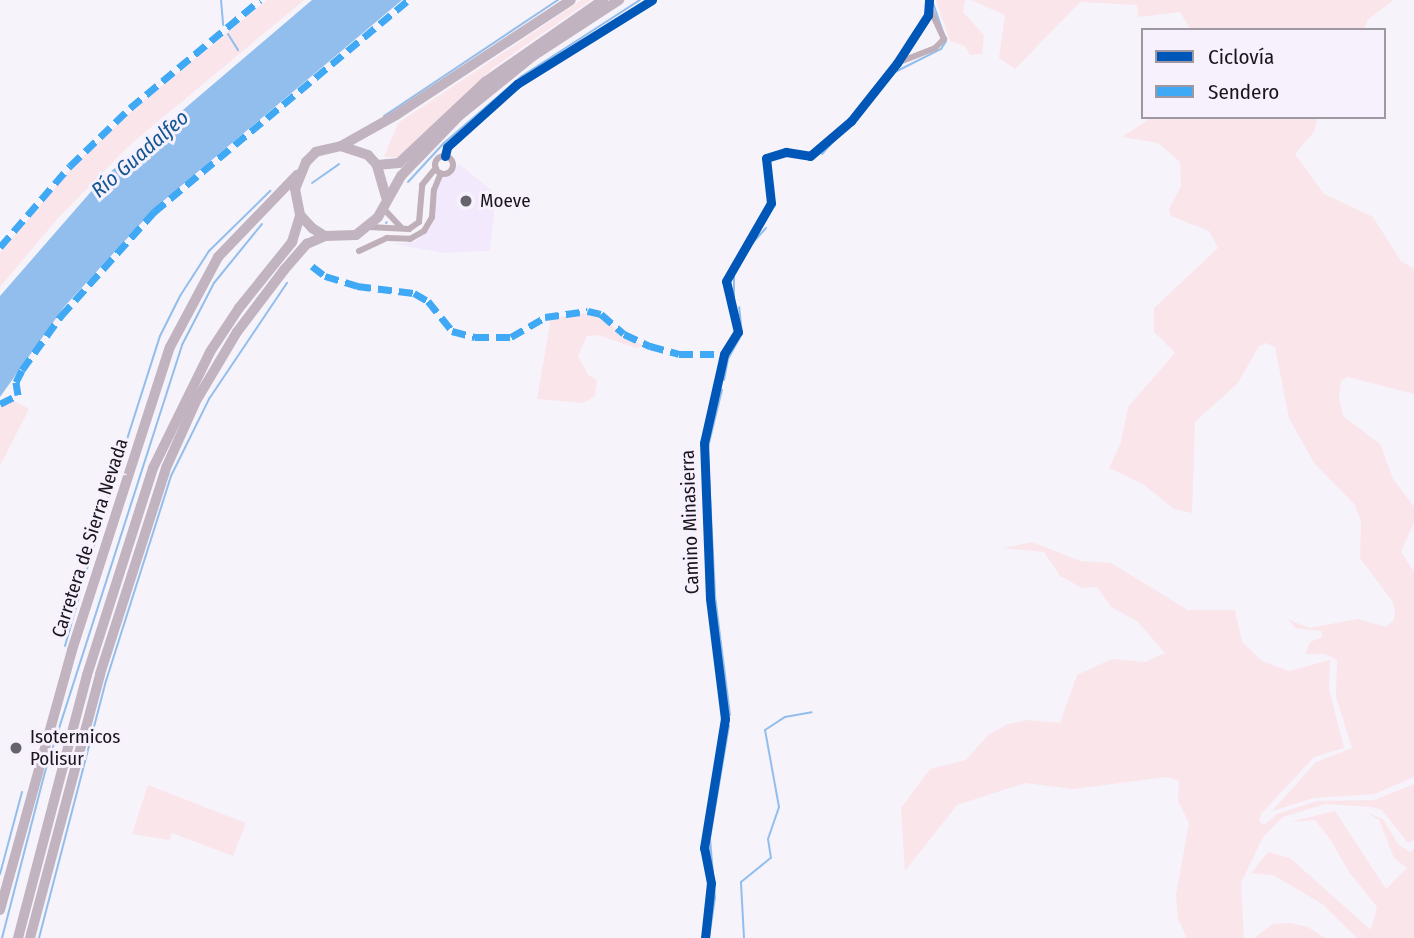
<!DOCTYPE html>
<html>
<head>
<meta charset="utf-8">
<style>
  body { margin:0 }
  #map { position:relative; width:1414px; height:938px; overflow:hidden; background:#f7f3fa; font-family:"Fira Sans Condensed",sans-serif }
  div>[style] { position:absolute }
  [style*='--x'] { left:calc(var(--x)*1px); top:calc(var(--y)*1px); width:calc(var(--w)*1px); rotate:calc(var(--a)*1deg) }
  .built>* { inset:0; background:#f3e9fc }
  .green>* { inset:0; background:#fae5eb }
  .water>* { inset:0; background:#92beed }
  .stream>* { height:2px; margin:-1px; padding:0 1px; transform-origin:1px; border-radius:1px; background:#92beed }
  .street>* { height:6px; margin:-3px; padding:0 3px; transform-origin:3px; border-radius:3px; background:#beafb9 }
  .street>.ring { margin:-3px; padding:0; box-sizing:content-box; background:none; border:6px solid #beafb9; border-radius:50% }
  .highway>* { height:10px; margin:-5px; padding:0 5px; transform-origin:5px; border-radius:5px; background:#c1b3c0 }
  .quiet>* { height:7px; margin-top:-3.5px; transform-origin:0; background:repeating-linear-gradient(90deg,#3fa9f5 0 14px,transparent 0 21px) }
  .cycleway>* { height:9px; margin:-4.5px; padding:0 4.5px; transform-origin:4.5px; border-radius:4.5px; background:#0057b8 }
  .dots>* { width:19px; height:19px; translate:-50% -50%; box-sizing:border-box; border:4px solid #f7f0fd; border-radius:50% }
  span { translate:-50% -50%; white-space:nowrap; text-align:center; line-height:1.15; -webkit-text-stroke:6px #f7f0fd; paint-order:stroke }
  .poi-label { font-size:19px; color:#19151c }
  .left { translate:0 -50%; text-align:left }
  .street-label { font-size:19px; color:#19151c }
  .water-label { font-size:21px; color:#115692; font-style:italic }
  .legend { position:absolute; left:1141px; top:28px; width:245px; height:91px; box-sizing:border-box; background:#f7f0fd; border:2px solid #9e98a3; margin:0; padding:9px 12px; list-style:none; font-size:21px; color:#19151c }
  .legend li { display:flex; align-items:center; gap:14px; height:35px }
  .legend b { width:35px; border:2px solid #9e98a3 }
</style>
</head>
<body>
<div id="map">
  <div class="built">
    <div style="clip-path:polygon(458px 163px,496px 194px,490px 251px,444px 253px,393px 244px,414px 242px,431px 227px,440px 177px,452px 175px)"></div>
  </div>
  <div class="green">
    <div style="clip-path:polygon(267px 0,304px 0,132px 143px,59px 217px,0 287px,0 253px,75px 164px,141px 103px)"></div>
    <div style="clip-path:polygon(582px 0,591px 0,493px 68px,398px 157px,384px 157px,398px 123px)"></div>
    <div style="clip-path:polygon(936px 0,965px 0,963px 12px,984px 35px,982px 54px,970px 55px,965px 46px,950px 41px)"></div>
    <div style="clip-path:polygon(971px 0,1394px 0,1368px 19px,1364px 30px,1191px 30px,1180px 12px,1138px 17px,1137px 5px,1080px 2px,1015px 69px,999px 58px,1005px 15px)"></div>
    <div style="clip-path:polygon(1152px 117px,1318px 117px,1314px 132px,1295px 154px,1324px 194px,1373px 217px,1401px 261px,1414px 269px,1414px 394px,1348px 377px,1341px 381px,1339px 396px,1343px 416px,1380px 444px,1393px 479px,1414px 507px,1414px 522px,1401px 552px,1414px 572px,1414px 777px,1375px 794px,1314px 798px,1272px 811px,1316px 762px,1352px 748px,1336px 697px,1337px 660px,1325px 654px,1305px 654px,1310px 642px,1322px 637px,1321px 631px,1295px 628px,1288px 619px,1309px 628px,1358px 619px,1386px 627px,1394px 620px,1395px 612px,1393px 602px,1360px 558px,1361px 520px,1354px 504px,1314px 463px,1289px 418px,1275px 347px,1266px 343px,1259px 346px,1238px 383px,1195px 422px,1192px 513px,1174px 509px,1143px 484px,1109px 468px,1121px 442px,1128px 407px,1175px 353px,1154px 332px,1154px 308px,1218px 248px,1209px 231px,1171px 216px,1169px 209px,1181px 186px,1180px 162px,1158px 143px,1122px 137px)"></div>
    <div style="clip-path:polygon(588px 313px,601px 316px,622px 335px,645px 346px,636px 348px,598px 335px,587px 336px,578px 356px,588px 375px,597px 380px,595px 396px,583px 403px,537px 399px,551px 318px)"></div>
    <div style="clip-path:polygon(9px 398px,29px 409px,0 466px,0 406px)"></div>
    <div style="clip-path:polygon(1032px 542px,1080px 561px,1111px 563px,1188px 610px,1235px 610px,1242px 642px,1262px 661px,1289px 671px,1330px 660px,1329px 689px,1344px 748px,1314px 757px,1261px 814px,1259px 821px,1264px 825px,1277px 814px,1317px 801px,1374px 800px,1414px 784px,1414px 840px,1408px 843px,1382px 810px,1372px 807px,1325px 804px,1283px 817px,1263px 837px,1241px 883px,1244px 938px,1187px 938px,1178px 919px,1176px 895px,1189px 823px,1178px 801px,1179px 781px,1167px 777px,1073px 789px,1025px 783px,957px 805px,905px 871px,901px 808px,930px 769px,966px 760px,988px 735px,1008px 724px,1027px 720px,1060px 723px,1077px 675px,1112px 659px,1145px 662px,1165px 653px,1137px 621px,1111px 607px,1097px 587px,1082px 588px,1060px 576px,1044px 552px,1003px 548px)"></div>
    <div style="clip-path:polygon(148px 785px,246px 823px,233px 856px,172px 833px,170px 840px,132px 834px)"></div>
    <div style="clip-path:polygon(1335px 811px,1386px 889px,1407px 868px,1394px 858px,1379px 820px,1366px 812px,1383px 819px,1398px 844px,1410px 852px,1414px 849px,1414px 938px,1357px 938px,1322px 904px,1273px 875px,1251px 873px,1268px 852px,1290px 858px,1371px 930px,1377px 907px,1349px 872px,1330px 839px,1315px 820px,1290px 822px)"></div>
    <div style="clip-path:polygon(1290px 923px,1308px 927px,1325px 938px,1254px 938px,1273px 924px)"></div>
  </div>
  <div class="water">
    <div style="clip-path:polygon(312px 0,402px 0,156px 207px,64px 307px,0 397px,0 296px,102px 179px)"></div>
  </div>
  <div class="stream">
    <div style="--x:221;--y:0;--w:25;--a:85"></div>
    <div style="--x:228;--y:34;--w:19;--a:58"></div>
    <div style="--x:384;--y:116;--w:209;--a:-33.7"></div>
    <div style="--x:822;--y:154;--w:110;--a:-48.3"></div>
    <div style="--x:895;--y:72;--w:51;--a:-26.6"></div>
    <div style="--x:941;--y:49;--w:9;--a:-58"></div>
    <div style="--x:946;--y:41;--w:43;--a:-108.9"></div>
    <div style="--x:408;--y:182;--w:53;--a:-47.3"></div>
    <div style="--x:444;--y:143;--w:103;--a:-40.7"></div>
    <div style="--x:522;--y:76;--w:140;--a:-32.8"></div>
    <div style="--x:312;--y:183;--w:33;--a:-35"></div>
    <div style="--x:386;--y:223;--w:1;--a:-45"></div>
    <div style="--x:748;--y:248;--w:27;--a:-48"></div>
    <div style="--x:734;--y:274;--w:23;--a:90"></div>
    <div style="--x:724;--y:380;--w:21;--a:-79"></div>
    <div style="--x:728;--y:359;--w:29;--a:-61"></div>
    <div style="--x:742;--y:334;--w:27;--a:-96"></div>
    <div style="--x:707;--y:451;--w:63;--a:-76.2"></div>
    <div style="--x:122;--y:455;--w:125;--a:-72.3"></div>
    <div style="--x:160;--y:336;--w:45;--a:-63.4"></div>
    <div style="--x:180;--y:296;--w:54;--a:-57.2"></div>
    <div style="--x:209;--y:251;--w:86;--a:-44.5"></div>
    <div style="--x:708;--y:456;--w:140;--a:87.1"></div>
    <div style="--x:715;--y:596;--w:120;--a:82.8"></div>
    <div style="--x:87;--y:569;--w:103;--a:-73.7"></div>
    <div style="--x:65;--y:646;--w:70;--a:-74.2"></div>
    <div style="--x:0;--y:874;--w:85;--a:-75"></div>
    <div style="--x:2;--y:938;--w:171;--a:-75.5"></div>
    <div style="--x:45;--y:772;--w:448;--a:-72.2"></div>
    <div style="--x:182;--y:345;--w:70;--a:-62.7"></div>
    <div style="--x:214;--y:283;--w:76;--a:-50.9"></div>
    <div style="--x:39;--y:938;--w:266;--a:-75.4"></div>
    <div style="--x:106;--y:681;--w:215;--a:-72.4"></div>
    <div style="--x:171;--y:476;--w:86;--a:-63.7"></div>
    <div style="--x:209;--y:399;--w:140;--a:-56.1"></div>
    <div style="--x:709;--y:938;--w:40;--a:-81.5"></div>
    <div style="--x:715;--y:898;--w:60;--a:-94.8"></div>
    <div style="--x:710;--y:838;--w:114;--a:-80.4"></div>
    <div style="--x:744;--y:938;--w:56;--a:-93.1"></div>
    <div style="--x:741;--y:882;--w:38;--a:-39"></div>
    <div style="--x:771;--y:858;--w:19;--a:-99"></div>
    <div style="--x:768;--y:839;--w:34;--a:-71"></div>
    <div style="--x:779;--y:807;--w:78;--a:-100.3"></div>
    <div style="--x:765;--y:730;--w:24;--a:-33"></div>
    <div style="--x:785;--y:717;--w:27;--a:-10"></div>
  </div>
  <div class="street">
    <div style="--x:897;--y:63;--w:41;--a:-21.5"></div>
    <div style="--x:935;--y:48;--w:13;--a:-45"></div>
    <div style="--x:944;--y:39;--w:35;--a:-115"></div>
    <div style="--x:445;--y:156;--w:9;--a:-77"></div>
    <div style="--x:447;--y:147;--w:94;--a:-42"></div>
    <div style="--x:517;--y:84;--w:159;--a:-31.9"></div>
    <div class="ring" style="left:435px;top:156px;width:12px;height:12px"></div>
    <div style="--x:383;--y:208;--w:26;--a:47"></div>
    <div style="--x:369;--y:227;--w:40;--a:2.9"></div>
    <div style="--x:409;--y:229;--w:12;--a:-35"></div>
    <div style="--x:419;--y:222;--w:37;--a:-85"></div>
    <div style="--x:422;--y:185;--w:22;--a:-51"></div>
    <div style="--x:359;--y:251;--w:31;--a:-25"></div>
    <div style="--x:387;--y:238;--w:23;--a:2"></div>
    <div style="--x:410;--y:239;--w:16;--a:-30"></div>
    <div style="--x:424;--y:231;--w:16;--a:-60"></div>
    <div style="--x:432;--y:217;--w:27;--a:-86"></div>
    <div style="--x:434;--y:190;--w:18;--a:-68"></div>
    <div style="--x:705;--y:938;--w:55;--a:-83.8"></div>
    <div style="--x:711;--y:883;--w:36;--a:-101"></div>
    <div style="--x:704;--y:848;--w:131;--a:-80.8"></div>
    <div style="--x:725;--y:719;--w:122;--a:-97.1"></div>
    <div style="--x:710;--y:598;--w:155;--a:-92.2"></div>
    <div style="--x:704;--y:443;--w:91;--a:-77.3"></div>
    <div style="--x:724;--y:354;--w:26;--a:-58"></div>
    <div style="--x:738;--y:332;--w:52;--a:-103.2"></div>
    <div style="--x:726;--y:281;--w:90;--a:-60"></div>
    <div style="--x:771;--y:203;--w:45;--a:-96.3"></div>
    <div style="--x:766;--y:158;--w:21;--a:-17"></div>
    <div style="--x:786;--y:152;--w:24;--a:9"></div>
    <div style="--x:810;--y:156;--w:54;--a:-40.5"></div>
    <div style="--x:851;--y:121;--w:74;--a:-51.6"></div>
    <div style="--x:897;--y:63;--w:57;--a:-57.1"></div>
    <div style="--x:928;--y:15;--w:15;--a:-86"></div>
  </div>
  <div class="highway">
    <div style="--x:341;--y:146;--w:63;--a:-29.4"></div>
    <div style="--x:396;--y:115;--w:209;--a:-33.3"></div>
    <div style="--x:377;--y:165;--w:22;--a:-5"></div>
    <div style="--x:399;--y:163;--w:118;--a:-43.3"></div>
    <div style="--x:485;--y:82;--w:144;--a:-34.8"></div>
    <div style="--x:386;--y:197;--w:33;--a:-106"></div>
    <div style="--x:377;--y:165;--w:13;--a:-132"></div>
    <div style="--x:368;--y:155;--w:28;--a:-162"></div>
    <div style="--x:341;--y:146;--w:26;--a:167"></div>
    <div style="--x:316;--y:152;--w:14;--a:135"></div>
    <div style="--x:306;--y:162;--w:29;--a:112"></div>
    <div style="--x:295;--y:189;--w:26;--a:79"></div>
    <div style="--x:300;--y:215;--w:18;--a:47"></div>
    <div style="--x:312;--y:228;--w:15;--a:32"></div>
    <div style="--x:325;--y:236;--w:31;--a:-2"></div>
    <div style="--x:356;--y:235;--w:28;--a:-39"></div>
    <div style="--x:378;--y:217;--w:47;--a:-60.7"></div>
    <div style="--x:401;--y:176;--w:85;--a:-46"></div>
    <div style="--x:460;--y:115;--w:94;--a:-38.9"></div>
    <div style="--x:533;--y:56;--w:103;--a:-33.1"></div>
    <div style="--x:0;--y:910;--w:270;--a:-74.5"></div>
    <div style="--x:72;--y:650;--w:318;--a:-72.1"></div>
    <div style="--x:170;--y:347;--w:102;--a:-61.9"></div>
    <div style="--x:218;--y:257;--w:114;--a:-46.1"></div>
    <div style="--x:18;--y:938;--w:272;--a:-75.3"></div>
    <div style="--x:87;--y:675;--w:217;--a:-72.3"></div>
    <div style="--x:153;--y:468;--w:129;--a:-63.8"></div>
    <div style="--x:210;--y:352;--w:53;--a:-56.6"></div>
    <div style="--x:239;--y:308;--w:85;--a:-51.2"></div>
    <div style="--x:292;--y:242;--w:28;--a:-73"></div>
    <div style="--x:30;--y:938;--w:273;--a:-75.1"></div>
    <div style="--x:100;--y:674;--w:216;--a:-72.2"></div>
    <div style="--x:166;--y:468;--w:73;--a:-65.9"></div>
    <div style="--x:196;--y:401;--w:80;--a:-59.3"></div>
    <div style="--x:237;--y:332;--w:78;--a:-52.8"></div>
    <div style="--x:284;--y:270;--w:35;--a:-49"></div>
    <div style="--x:307;--y:244;--w:20;--a:-24"></div>
  </div>
  <div class="quiet">
    <div style="--x:0;--y:247;--w:107;--a:-49.2"></div>
    <div style="--x:70;--y:166;--w:83;--a:-44"></div>
    <div style="--x:130;--y:108;--w:169;--a:-39.7"></div>
    <div style="--x:312;--y:266;--w:16;--a:38"></div>
    <div style="--x:325;--y:276;--w:34;--a:17"></div>
    <div style="--x:357;--y:286;--w:57;--a:7"></div>
    <div style="--x:414;--y:293;--w:16;--a:30"></div>
    <div style="--x:428;--y:301;--w:38;--a:51"></div>
    <div style="--x:452;--y:331;--w:24;--a:15"></div>
    <div style="--x:475;--y:337;--w:36;--a:0"></div>
    <div style="--x:511;--y:337;--w:39;--a:-30"></div>
    <div style="--x:545;--y:317;--w:43;--a:-7.9"></div>
    <div style="--x:588;--y:311;--w:13;--a:13"></div>
    <div style="--x:601;--y:314;--w:30;--a:41"></div>
    <div style="--x:624;--y:334;--w:29;--a:25"></div>
    <div style="--x:650;--y:346;--w:30;--a:15"></div>
    <div style="--x:679;--y:354;--w:45;--a:0"></div>
    <div style="--x:0;--y:404;--w:20;--a:-27"></div>
    <div style="--x:18;--y:395;--w:13;--a:-99"></div>
    <div style="--x:16;--y:382;--w:13;--a:-63"></div>
    <div style="--x:22;--y:370;--w:67;--a:-54.2"></div>
    <div style="--x:61;--y:316;--w:140;--a:-48.2"></div>
    <div style="--x:154;--y:212;--w:331;--a:-39.8"></div>
  </div>
  <div class="cycleway">
    <div style="--x:445;--y:156;--w:9;--a:-77"></div>
    <div style="--x:447;--y:147;--w:94;--a:-42"></div>
    <div style="--x:517;--y:84;--w:159;--a:-31.9"></div>
    <div style="--x:705;--y:938;--w:55;--a:-83.8"></div>
    <div style="--x:711;--y:883;--w:36;--a:-101"></div>
    <div style="--x:704;--y:848;--w:131;--a:-80.8"></div>
    <div style="--x:725;--y:719;--w:122;--a:-97.1"></div>
    <div style="--x:710;--y:598;--w:155;--a:-92.2"></div>
    <div style="--x:704;--y:443;--w:91;--a:-77.3"></div>
    <div style="--x:724;--y:354;--w:26;--a:-58"></div>
    <div style="--x:738;--y:332;--w:52;--a:-103.2"></div>
    <div style="--x:726;--y:281;--w:90;--a:-60"></div>
    <div style="--x:771;--y:203;--w:45;--a:-96.3"></div>
    <div style="--x:766;--y:158;--w:21;--a:-17"></div>
    <div style="--x:786;--y:152;--w:24;--a:9"></div>
    <div style="--x:810;--y:156;--w:54;--a:-40.5"></div>
    <div style="--x:851;--y:121;--w:74;--a:-51.6"></div>
    <div style="--x:897;--y:63;--w:57;--a:-57.1"></div>
    <div style="--x:928;--y:15;--w:15;--a:-86"></div>
  </div>
  <div class="dots">
    <div style="left:466px;top:201px;background:#67636a"></div>
    <div style="left:16px;top:748px;background:#67636a"></div>
  </div>
  <div class="poi-label">
    <span class="left" style="left:480px;top:201px">Moeve</span>
    <span class="left" style="left:30px;top:748px">Isotermicos<br>Polisur</span>
  </div>
  <div class="street-label">
    <span style="left:690px;top:522px;rotate:-92deg">Camino Minasierra</span>
    <span style="left:90px;top:538px;rotate:-72deg">Carretera de Sierra Nevada</span>
  </div>
  <div class="water-label">
    <span style="left:140px;top:154px;rotate:-41deg">Río Guadalfeo</span>
  </div>
  <ul class="legend">
  <li><b style="height:9px;background:#0057b8"></b>Ciclovía</li>
  <li><b style="height:9px;background:#3fa9f5"></b>Sendero</li>
  </ul>
</div>
</body>
</html>
